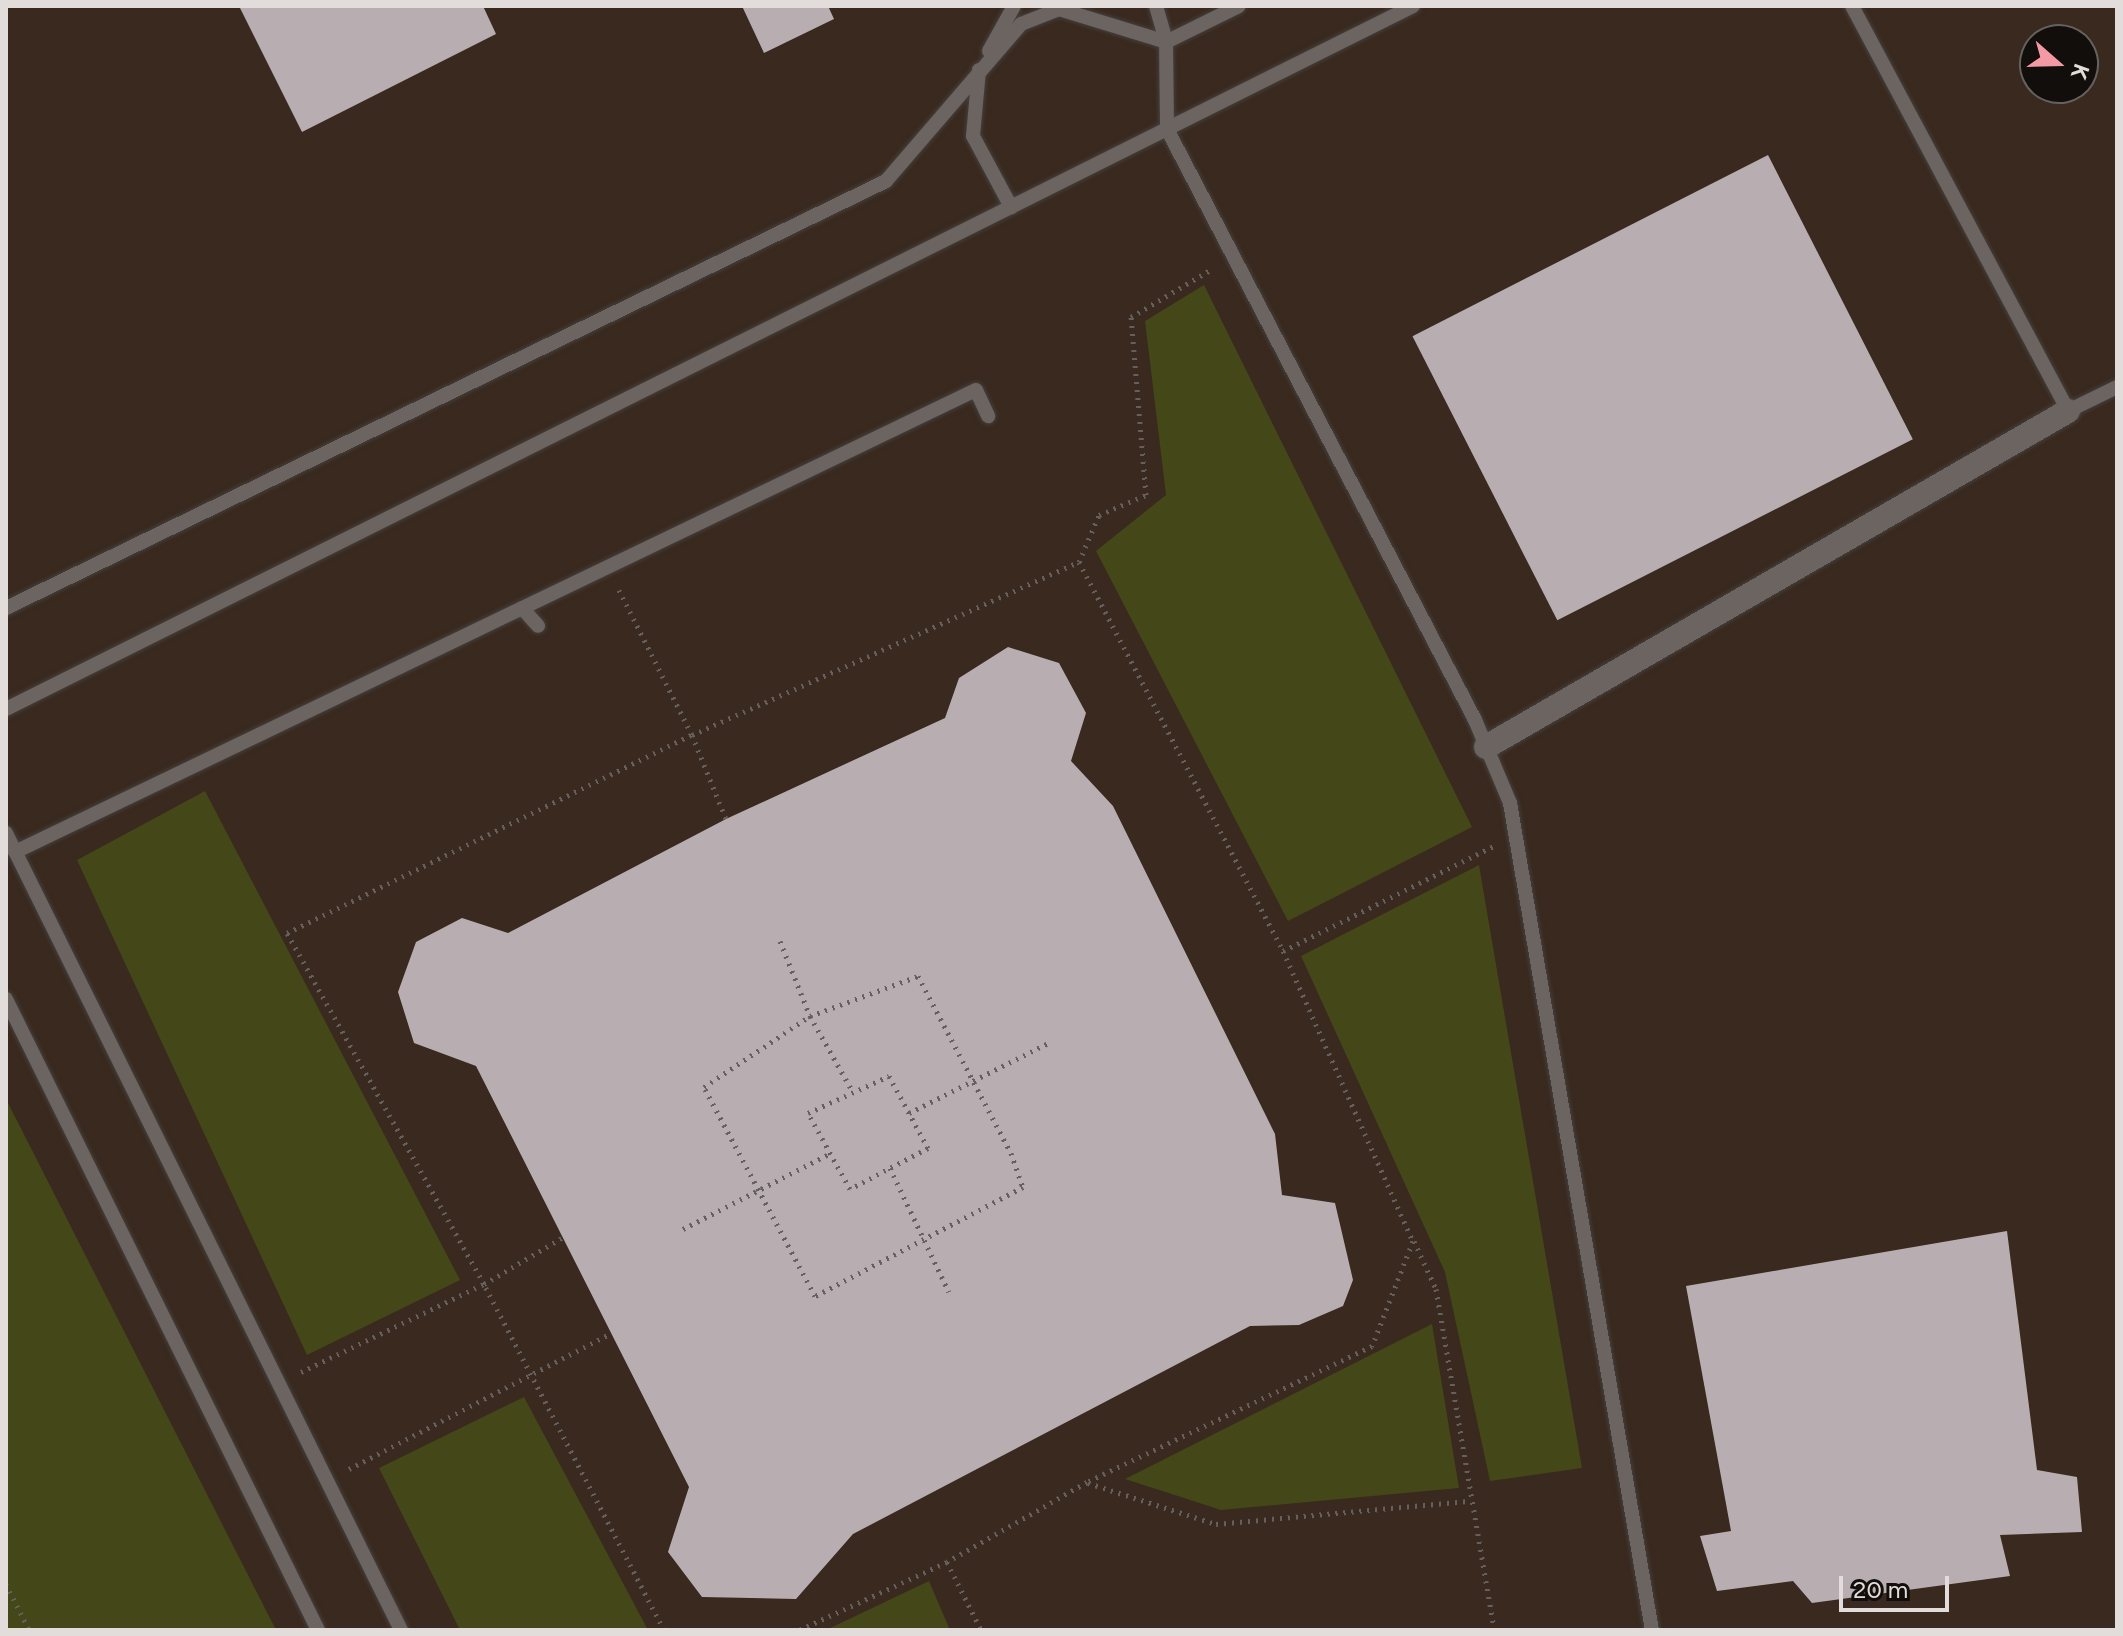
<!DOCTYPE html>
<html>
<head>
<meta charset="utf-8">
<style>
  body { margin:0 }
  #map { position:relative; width:2123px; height:1636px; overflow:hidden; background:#2a2321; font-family:Figtree,sans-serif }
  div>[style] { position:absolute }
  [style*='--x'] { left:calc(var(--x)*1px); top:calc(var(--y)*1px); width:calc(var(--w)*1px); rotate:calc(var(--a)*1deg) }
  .education>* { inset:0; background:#39291e }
  .green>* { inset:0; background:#444718 }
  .building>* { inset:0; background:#b8aeb2; transform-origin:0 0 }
  .path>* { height:5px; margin-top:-2.5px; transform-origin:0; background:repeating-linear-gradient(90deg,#655f5d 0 2px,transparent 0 8px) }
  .roads { filter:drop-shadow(0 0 2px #453f3c) drop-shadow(0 0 2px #453f3c) }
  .lane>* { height:14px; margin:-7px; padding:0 7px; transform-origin:7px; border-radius:7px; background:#6c6461 }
  .street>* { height:24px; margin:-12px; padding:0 12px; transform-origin:12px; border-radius:12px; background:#6c6461 }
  span { translate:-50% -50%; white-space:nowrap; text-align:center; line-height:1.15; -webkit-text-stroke:8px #110e0c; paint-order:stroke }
  .frame { position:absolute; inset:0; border:8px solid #e2dddb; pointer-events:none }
  .north { position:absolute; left:2019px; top:24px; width:80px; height:80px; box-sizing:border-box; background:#110e0c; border:2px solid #65615f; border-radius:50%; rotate:110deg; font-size:22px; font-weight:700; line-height:32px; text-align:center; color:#e2dddb }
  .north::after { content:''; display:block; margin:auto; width:28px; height:36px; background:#f49aa4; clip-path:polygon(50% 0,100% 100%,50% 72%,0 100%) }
  .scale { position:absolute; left:1839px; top:1576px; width:110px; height:36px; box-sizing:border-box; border:4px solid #e2dddb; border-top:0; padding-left:10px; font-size:24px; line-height:28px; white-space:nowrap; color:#e2dddb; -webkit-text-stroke:6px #110e0c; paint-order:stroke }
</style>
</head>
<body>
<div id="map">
  <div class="education">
    <div style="clip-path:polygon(evenodd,6px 6px,2117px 6px,2117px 1630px,6px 1630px,6px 6px,2035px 40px,2083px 40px,2083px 88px,2035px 88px,2035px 40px)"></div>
  </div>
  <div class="green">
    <div style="clip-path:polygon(1204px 285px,1472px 827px,1288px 921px,1096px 551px,1166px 495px,1145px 321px)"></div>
    <div style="clip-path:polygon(205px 791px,460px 1280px,307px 1355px,77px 860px)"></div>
    <div style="clip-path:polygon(1479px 865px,1582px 1468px,1490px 1481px,1445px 1272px,1301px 956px)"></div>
    <div style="clip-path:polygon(6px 1099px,276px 1630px,6px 1630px)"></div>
    <div style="clip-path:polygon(1432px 1324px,1459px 1488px,1221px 1510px,1125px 1479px)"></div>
    <div style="clip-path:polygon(524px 1397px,648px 1630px,460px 1630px,379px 1468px)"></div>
    <div style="clip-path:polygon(929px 1581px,950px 1630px,826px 1630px)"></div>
  </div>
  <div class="building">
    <div style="clip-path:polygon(239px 6px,483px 6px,496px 34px,302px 132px)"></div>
    <div style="clip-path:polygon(742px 6px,828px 6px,834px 19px,764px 53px)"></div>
    <div style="left:1768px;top:155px;width:319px;height:399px;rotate:63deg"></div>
    <div style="clip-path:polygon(1008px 647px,1059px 663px,1086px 713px,1071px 761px,1113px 806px,1275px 1134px,1282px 1195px,1335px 1203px,1353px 1280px,1343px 1306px,1299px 1325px,1250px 1326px,853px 1534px,796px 1599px,702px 1597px,668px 1552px,689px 1487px,476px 1066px,414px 1043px,398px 992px,416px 942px,462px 918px,508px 933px,726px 819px,945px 718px,959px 678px)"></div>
    <div style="clip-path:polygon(2007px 1231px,2037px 1470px,2077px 1477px,2082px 1532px,2000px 1535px,2010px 1576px,1812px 1603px,1793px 1581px,1717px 1591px,1700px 1536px,1731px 1531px,1686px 1286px)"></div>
  </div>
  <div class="path">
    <div style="--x:1079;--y:562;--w:51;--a:-66.9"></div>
    <div style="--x:1099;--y:515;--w:51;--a:-23.1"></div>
    <div style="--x:1146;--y:495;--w:179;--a:-94.8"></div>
    <div style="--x:1131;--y:317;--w:94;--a:-30.7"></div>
    <div style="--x:619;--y:590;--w:162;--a:63.3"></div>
    <div style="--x:692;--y:735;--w:91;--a:68"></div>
    <div style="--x:780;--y:941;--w:81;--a:68.2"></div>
    <div style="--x:810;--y:1016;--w:87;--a:60.5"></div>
    <div style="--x:1283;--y:951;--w:236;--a:-26.5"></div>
    <div style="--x:918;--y:976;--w:200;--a:62.3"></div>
    <div style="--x:1011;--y:1153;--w:36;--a:71"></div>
    <div style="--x:1023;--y:1187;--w:235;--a:152.3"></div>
    <div style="--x:815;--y:1296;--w:237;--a:-118"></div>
    <div style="--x:704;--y:1087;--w:128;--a:-33.8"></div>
    <div style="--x:810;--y:1016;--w:115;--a:-20.3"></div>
    <div style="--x:889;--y:1076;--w:82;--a:61.6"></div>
    <div style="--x:928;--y:1148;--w:88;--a:152.3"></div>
    <div style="--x:850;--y:1189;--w:87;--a:-118.9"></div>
    <div style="--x:808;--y:1113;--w:89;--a:-24.6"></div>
    <div style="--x:909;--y:1113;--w:156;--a:-26.7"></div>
    <div style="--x:890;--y:1168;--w:137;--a:64.6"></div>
    <div style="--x:683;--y:1229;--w:166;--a:-27.2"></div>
    <div style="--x:1414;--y:1241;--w:53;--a:65.4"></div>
    <div style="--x:1436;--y:1289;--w:346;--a:80.3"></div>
    <div style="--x:301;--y:1372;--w:203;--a:-25.7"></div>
    <div style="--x:484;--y:1284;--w:92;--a:-30.7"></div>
    <div style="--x:349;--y:1469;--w:295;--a:-27.4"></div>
    <div style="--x:1088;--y:1483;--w:134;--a:17.8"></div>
    <div style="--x:1216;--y:1524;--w:256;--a:-5.2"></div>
    <div style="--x:947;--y:1562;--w:76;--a:63.4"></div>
    <div style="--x:6;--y:1584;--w:51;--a:63.4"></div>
    <div style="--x:664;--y:1630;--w:390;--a:-117.5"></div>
    <div style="--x:484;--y:1284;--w:403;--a:-119.3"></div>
    <div style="--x:287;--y:933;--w:451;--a:-26.1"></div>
    <div style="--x:692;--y:735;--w:424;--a:-24.1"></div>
    <div style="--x:1079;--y:562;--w:439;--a:62.3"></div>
    <div style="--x:1283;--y:951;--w:318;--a:65.9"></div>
    <div style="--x:1413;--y:1241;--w:113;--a:111.3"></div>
    <div style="--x:1372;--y:1346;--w:316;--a:154.5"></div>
    <div style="--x:1087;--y:1482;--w:161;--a:150.3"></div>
    <div style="--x:947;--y:1562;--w:163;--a:155.3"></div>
  </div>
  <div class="roads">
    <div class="lane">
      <div style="--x:1156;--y:6;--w:37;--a:74"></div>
      <div style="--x:1166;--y:42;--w:87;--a:89.3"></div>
      <div style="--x:1167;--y:129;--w:666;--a:62.47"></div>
      <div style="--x:1475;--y:720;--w:90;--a:67.1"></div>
      <div style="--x:1510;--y:803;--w:839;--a:80.26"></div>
      <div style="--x:1852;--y:6;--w:459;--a:61.9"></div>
      <div style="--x:2068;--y:411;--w:55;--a:-26.1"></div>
      <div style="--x:989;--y:51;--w:51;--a:-60.9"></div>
      <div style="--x:979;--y:70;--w:66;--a:95.2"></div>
      <div style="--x:973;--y:136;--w:81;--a:61.8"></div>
      <div style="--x:6;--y:608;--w:978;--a:-25.88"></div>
      <div style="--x:886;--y:181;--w:207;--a:-49.3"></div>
      <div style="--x:1021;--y:24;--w:41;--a:-21.5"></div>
      <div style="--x:1059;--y:9;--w:112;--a:17.1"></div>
      <div style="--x:1166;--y:42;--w:81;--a:-26.3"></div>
      <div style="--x:522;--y:608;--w:24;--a:48"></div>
      <div style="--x:6;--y:709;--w:1573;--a:-26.55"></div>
      <div style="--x:6;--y:833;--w:890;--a:63.64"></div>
      <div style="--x:15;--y:852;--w:1066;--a:-25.68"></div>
      <div style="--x:976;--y:390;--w:29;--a:65"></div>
      <div style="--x:6;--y:999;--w:704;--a:63.69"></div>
    </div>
    <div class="street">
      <div style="--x:1486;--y:747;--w:672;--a:-30"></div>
    </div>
  </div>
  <div class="frame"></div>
  <div class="north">K</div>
  <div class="scale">20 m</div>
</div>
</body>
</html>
